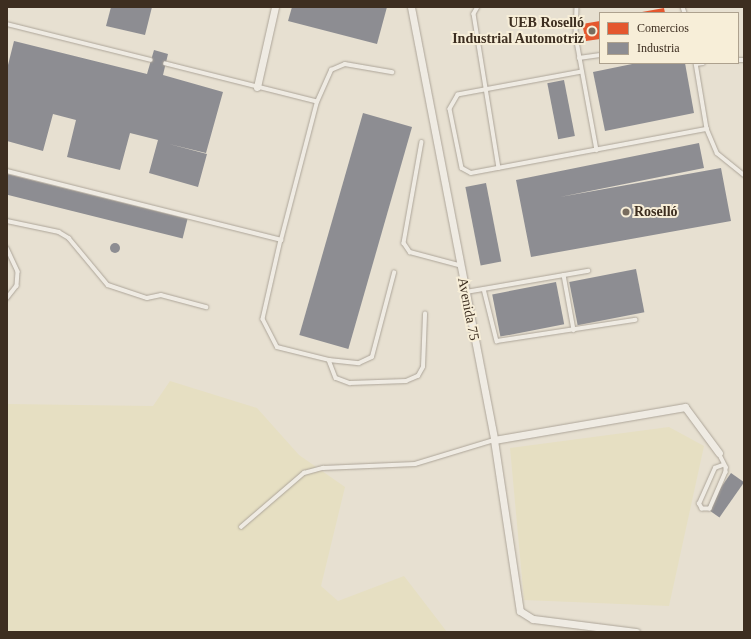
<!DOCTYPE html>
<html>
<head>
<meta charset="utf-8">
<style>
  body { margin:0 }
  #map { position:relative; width:751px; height:639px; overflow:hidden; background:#e7e0d1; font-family:Georgia,serif }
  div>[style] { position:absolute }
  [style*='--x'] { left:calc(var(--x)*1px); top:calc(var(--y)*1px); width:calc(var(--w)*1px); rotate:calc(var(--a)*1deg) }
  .farmland>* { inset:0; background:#e6dfc2 }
  .shops>* { inset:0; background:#e4572e }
  .industry>* { inset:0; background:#8d8d92; transform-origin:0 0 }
  .round { border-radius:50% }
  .roads { filter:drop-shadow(0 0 1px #ada599) drop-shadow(0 0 1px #ada599) }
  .lane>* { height:3.5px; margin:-1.75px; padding:0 1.75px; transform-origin:1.75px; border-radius:1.75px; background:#efebe3 }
  .street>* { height:7px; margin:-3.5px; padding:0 3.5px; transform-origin:3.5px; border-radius:3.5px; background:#efebe3 }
  .dots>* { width:11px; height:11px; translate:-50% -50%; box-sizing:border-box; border:2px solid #f7eed8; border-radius:50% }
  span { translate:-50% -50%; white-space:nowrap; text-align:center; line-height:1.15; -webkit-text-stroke:4px #f7eed8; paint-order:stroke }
  .poi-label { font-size:14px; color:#3d2e20; font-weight:700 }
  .right { translate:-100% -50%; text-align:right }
  .left { translate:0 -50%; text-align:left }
  .street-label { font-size:14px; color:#3d2e20 }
  .frame { position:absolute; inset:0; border:8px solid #3d2e20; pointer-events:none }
  .legend { position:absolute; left:599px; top:12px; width:140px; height:52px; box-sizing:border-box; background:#f7eed8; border:1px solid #ada18e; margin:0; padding:5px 7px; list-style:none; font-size:12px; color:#3d2e20 }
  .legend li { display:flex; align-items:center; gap:8px; height:20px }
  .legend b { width:20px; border:1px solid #ada18e }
</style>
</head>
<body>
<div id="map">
  <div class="farmland">
    <div style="clip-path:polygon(170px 381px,257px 408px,299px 455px,345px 487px,321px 586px,338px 601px,404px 576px,447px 632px,7px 632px,7px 404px,153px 406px)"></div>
    <div style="clip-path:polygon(669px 427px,704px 446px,669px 606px,524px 600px,510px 448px)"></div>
  </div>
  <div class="shops">
    <div style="clip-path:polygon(664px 8px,665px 13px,642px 13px,642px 12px)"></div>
    <div style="clip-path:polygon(600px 21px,600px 39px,586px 41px,582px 24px)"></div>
  </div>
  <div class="industry">
    <div style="clip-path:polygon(111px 7px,152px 7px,145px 35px,106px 26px)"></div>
    <div style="clip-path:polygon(292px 7px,387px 7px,377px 44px,288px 21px)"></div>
    <div style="clip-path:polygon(14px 41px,147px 74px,154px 50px,168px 54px,163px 75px,223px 92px,206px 153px,169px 144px,207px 154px,198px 187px,149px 173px,158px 140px,130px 133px,120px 170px,67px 157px,76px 120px,53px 114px,43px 151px,7px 141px,7px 69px)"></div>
    <div style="clip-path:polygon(637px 63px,685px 63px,694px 113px,605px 131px,593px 72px)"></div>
    <div style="left:564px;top:80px;width:57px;height:17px;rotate:79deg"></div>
    <div style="left:363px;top:113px;width:51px;height:231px;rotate:16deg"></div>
    <div style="clip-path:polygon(699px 143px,704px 168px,560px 197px,721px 168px,731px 221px,531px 257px,516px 180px)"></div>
    <div style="left:7px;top:174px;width:186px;height:20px;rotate:14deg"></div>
    <div style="left:486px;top:183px;width:80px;height:21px;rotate:79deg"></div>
    <div class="round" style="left:110px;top:243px;width:10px;height:10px"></div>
    <div style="left:636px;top:269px;width:44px;height:68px;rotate:79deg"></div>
    <div style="left:556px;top:282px;width:43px;height:65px;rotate:79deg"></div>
    <div style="left:731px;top:473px;width:16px;height:43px;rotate:35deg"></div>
  </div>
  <div class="roads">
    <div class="lane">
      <div style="--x:478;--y:7;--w:8;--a:120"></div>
      <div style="--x:474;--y:14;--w:156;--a:80.8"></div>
      <div style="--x:577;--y:7;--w:29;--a:92"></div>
      <div style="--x:576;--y:36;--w:116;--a:79.6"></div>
      <div style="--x:683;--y:7;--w:6;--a:72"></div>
      <div style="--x:7;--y:24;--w:148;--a:14"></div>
      <div style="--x:579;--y:58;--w:21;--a:-8"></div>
      <div style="--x:738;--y:60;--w:6;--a:0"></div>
      <div style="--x:696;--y:63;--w:67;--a:80.5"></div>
      <div style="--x:707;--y:129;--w:26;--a:67"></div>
      <div style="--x:717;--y:153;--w:35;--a:39"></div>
      <div style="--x:696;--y:64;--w:7;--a:-8"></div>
      <div style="--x:582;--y:72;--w:126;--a:169.5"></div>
      <div style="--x:458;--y:95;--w:16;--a:120"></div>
      <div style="--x:450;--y:109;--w:60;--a:78.5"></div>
      <div style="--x:462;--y:168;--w:10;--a:29"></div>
      <div style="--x:471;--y:173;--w:240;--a:-10.6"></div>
      <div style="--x:317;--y:102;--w:35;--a:-66"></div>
      <div style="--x:331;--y:70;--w:15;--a:-23"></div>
      <div style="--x:345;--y:64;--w:48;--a:9.7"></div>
      <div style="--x:422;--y:142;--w:103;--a:100.1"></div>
      <div style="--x:404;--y:243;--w:11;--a:56"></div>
      <div style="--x:410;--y:252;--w:51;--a:14.9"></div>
      <div style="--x:7;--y:171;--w:283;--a:14.1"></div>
      <div style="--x:281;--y:240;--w:143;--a:-75.4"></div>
      <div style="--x:317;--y:102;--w:156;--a:-165.9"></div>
      <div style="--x:7;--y:221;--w:53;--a:11.9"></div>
      <div style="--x:59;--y:232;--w:12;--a:31"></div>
      <div style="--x:69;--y:238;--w:61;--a:50.3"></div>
      <div style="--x:108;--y:285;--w:41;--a:18.4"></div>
      <div style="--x:147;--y:298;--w:14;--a:-12"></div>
      <div style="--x:161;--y:295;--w:47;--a:14.9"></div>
      <div style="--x:281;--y:240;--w:81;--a:102.8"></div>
      <div style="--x:263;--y:319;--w:31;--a:63"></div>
      <div style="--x:277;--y:347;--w:54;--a:14"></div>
      <div style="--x:329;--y:360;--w:30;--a:6"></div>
      <div style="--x:359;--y:363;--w:14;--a:-25"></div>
      <div style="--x:372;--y:357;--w:87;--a:-75.3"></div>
      <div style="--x:7;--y:248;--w:26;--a:65"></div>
      <div style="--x:18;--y:272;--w:14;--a:94"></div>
      <div style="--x:17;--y:286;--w:16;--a:128"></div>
      <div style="--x:564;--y:275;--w:56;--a:79.7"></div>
      <div style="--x:484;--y:289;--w:54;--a:76"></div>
      <div style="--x:497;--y:341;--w:140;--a:-8.7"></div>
      <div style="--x:466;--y:292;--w:124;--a:-9.8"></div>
      <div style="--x:329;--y:360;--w:19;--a:69"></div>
      <div style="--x:336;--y:378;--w:15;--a:20"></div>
      <div style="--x:350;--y:383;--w:56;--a:-2"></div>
      <div style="--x:406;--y:381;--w:13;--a:-23"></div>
      <div style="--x:418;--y:376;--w:10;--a:-61"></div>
      <div style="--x:423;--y:367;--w:53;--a:-87.8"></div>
      <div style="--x:719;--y:453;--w:16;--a:63"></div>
      <div style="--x:726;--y:467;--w:5;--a:90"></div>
      <div style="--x:726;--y:472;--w:40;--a:113.4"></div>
      <div style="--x:710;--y:509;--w:8;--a:180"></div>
      <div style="--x:702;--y:509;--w:6;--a:-121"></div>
      <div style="--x:699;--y:504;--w:39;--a:-66"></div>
      <div style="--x:715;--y:468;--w:9;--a:-21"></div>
      <div style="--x:241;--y:527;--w:83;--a:-40.6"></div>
      <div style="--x:304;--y:473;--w:20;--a:-15"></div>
      <div style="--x:323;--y:468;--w:92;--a:-2.5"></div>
      <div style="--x:415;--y:464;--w:83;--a:-16.9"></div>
    </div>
    <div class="street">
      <div style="--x:411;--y:7;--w:441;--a:79.1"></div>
      <div style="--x:494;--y:440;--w:173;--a:81.4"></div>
      <div style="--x:520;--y:611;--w:15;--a:32"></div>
      <div style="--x:533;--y:619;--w:104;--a:7.2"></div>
      <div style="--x:257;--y:87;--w:82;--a:-77.3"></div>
      <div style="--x:494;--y:440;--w:194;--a:-9.8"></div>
      <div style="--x:685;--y:407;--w:57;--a:53.5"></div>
    </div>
  </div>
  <div class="dots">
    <div style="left:592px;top:31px;background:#786c5e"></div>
    <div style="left:626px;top:212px;background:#786c5e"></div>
  </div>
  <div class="poi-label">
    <span class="right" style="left:584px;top:31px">UEB Roselló<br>Industrial Automotriz</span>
    <span class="left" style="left:634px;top:212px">Roselló</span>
  </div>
  <div class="street-label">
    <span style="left:468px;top:309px;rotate:79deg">Avenida 75</span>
  </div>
  <div class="frame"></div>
  <ul class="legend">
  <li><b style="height:11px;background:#e4572e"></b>Comercios</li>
  <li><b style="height:11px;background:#8d8d92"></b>Industria</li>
  </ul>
</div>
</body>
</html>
